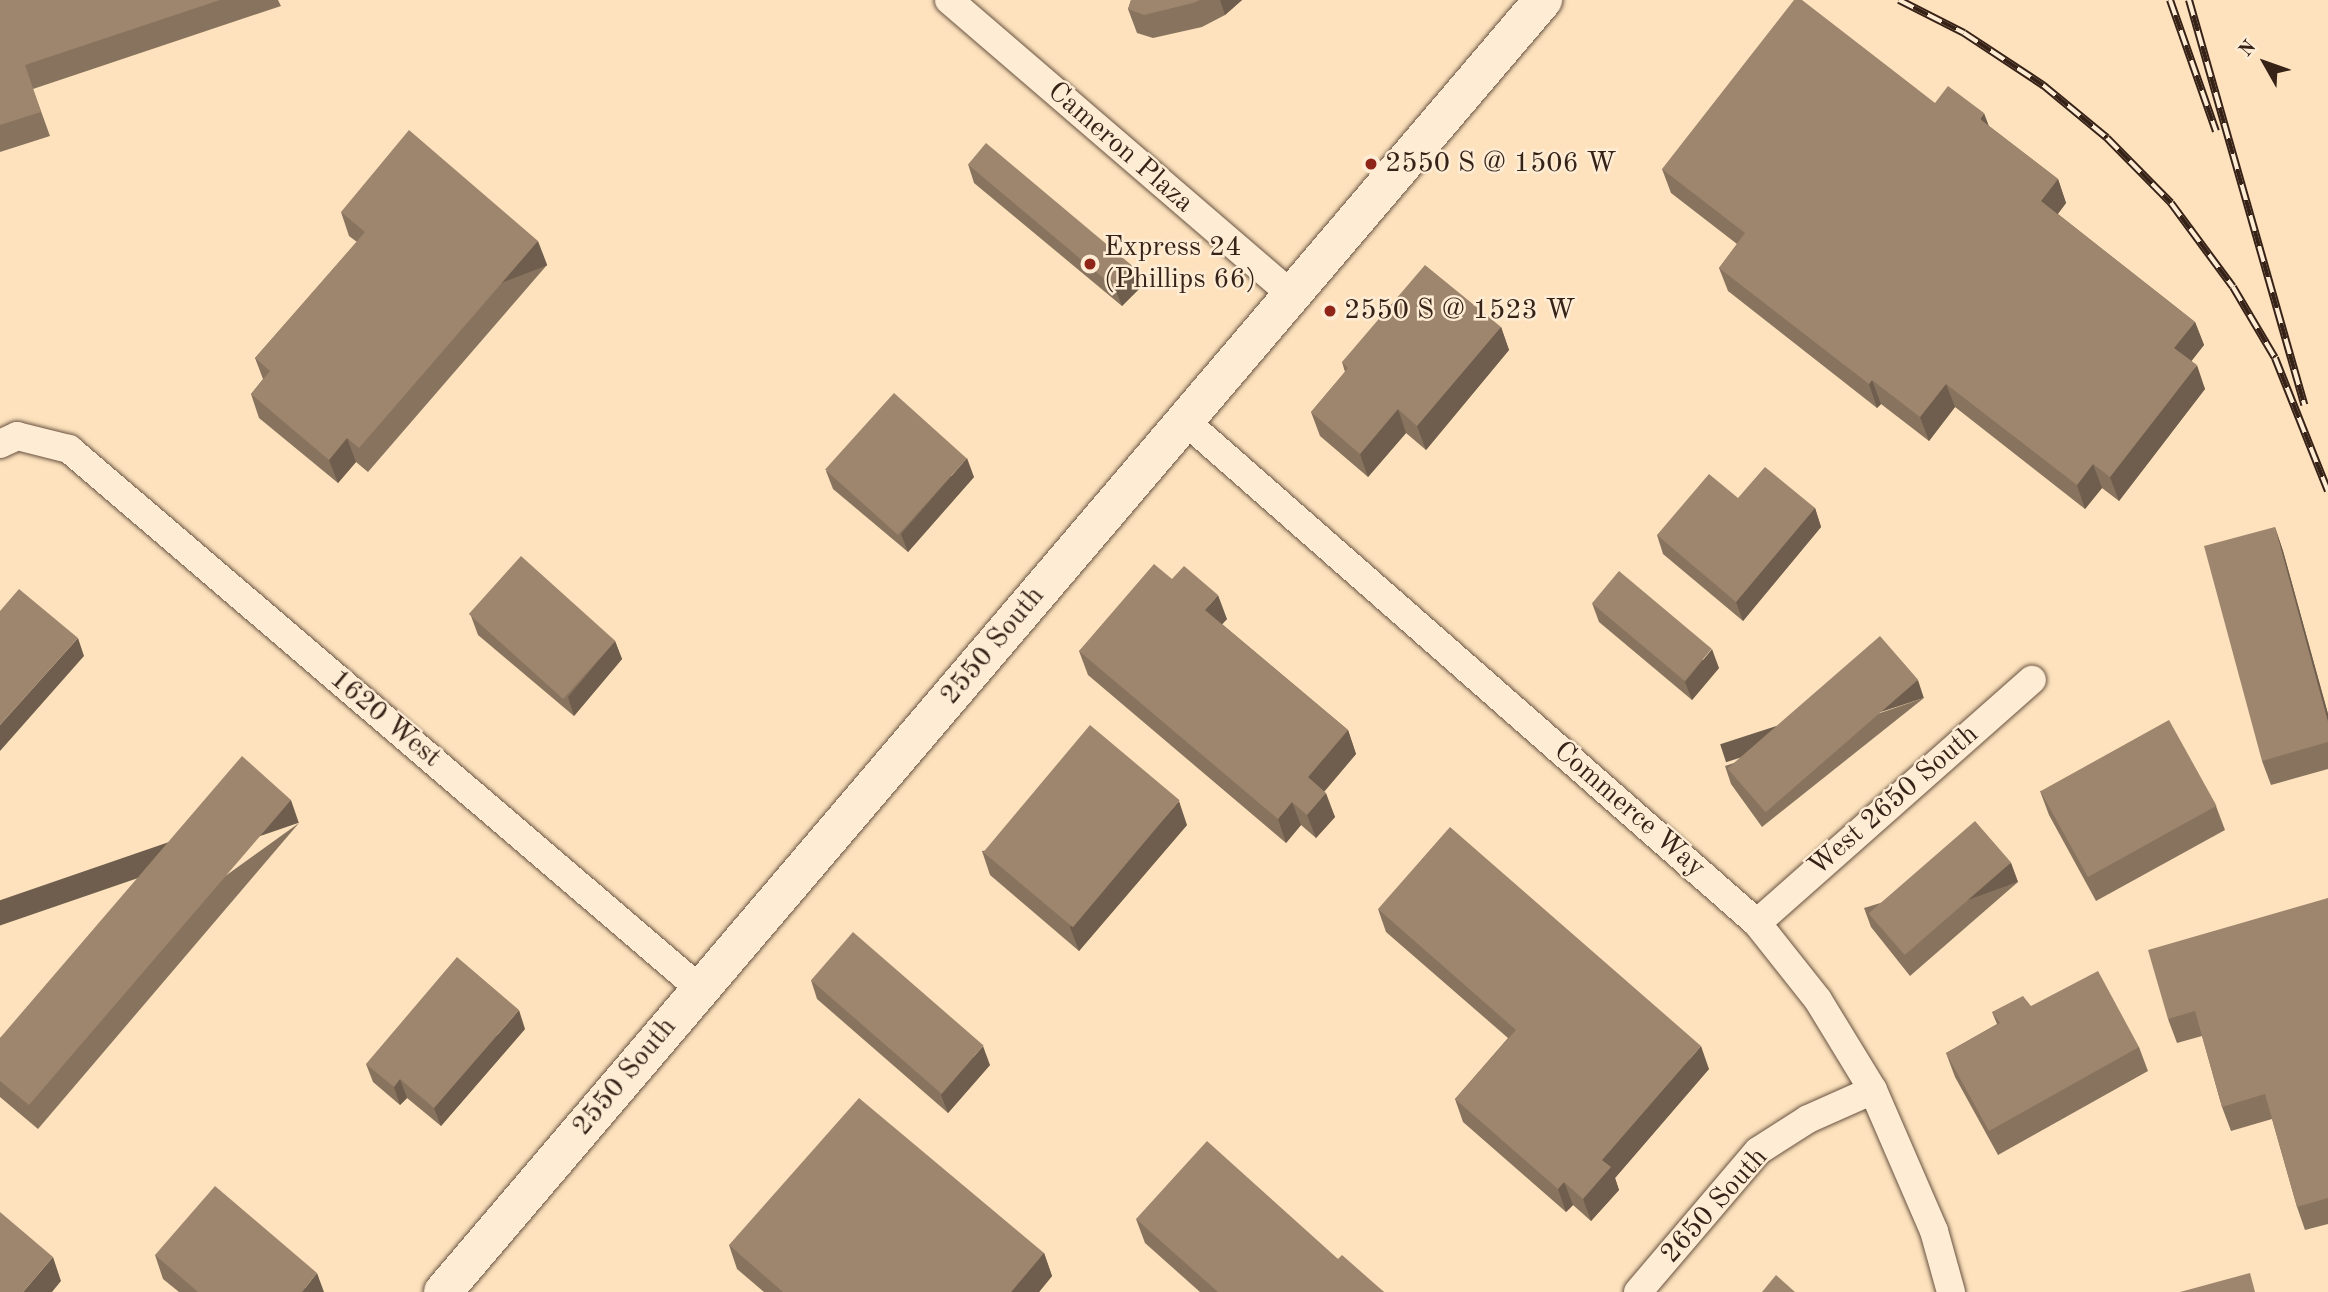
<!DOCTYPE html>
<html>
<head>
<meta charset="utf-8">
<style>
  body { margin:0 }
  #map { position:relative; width:2328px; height:1292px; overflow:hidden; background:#fde2bd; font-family:"Old Standard TT",serif }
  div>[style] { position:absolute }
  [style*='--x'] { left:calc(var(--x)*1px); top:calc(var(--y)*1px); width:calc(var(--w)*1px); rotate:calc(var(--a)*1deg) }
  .roads { filter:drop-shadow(0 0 2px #685241) drop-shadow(0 0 2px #685241) }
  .minor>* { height:28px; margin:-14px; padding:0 14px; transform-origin:14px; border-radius:14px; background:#feecd4 }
  .secondary>* { height:38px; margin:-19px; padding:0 19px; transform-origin:19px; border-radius:19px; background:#feecd4 }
  .rail>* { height:8px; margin-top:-4px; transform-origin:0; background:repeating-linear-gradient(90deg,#feecd4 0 16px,#372218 0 32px); box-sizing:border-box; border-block:2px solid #372218 }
  .wall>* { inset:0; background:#88735f }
  .shaded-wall>* { inset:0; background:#6f5e4d; transform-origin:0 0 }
  .building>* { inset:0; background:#9e866e; transform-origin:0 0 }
  .dots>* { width:19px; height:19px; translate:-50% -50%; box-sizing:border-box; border:4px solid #feecd4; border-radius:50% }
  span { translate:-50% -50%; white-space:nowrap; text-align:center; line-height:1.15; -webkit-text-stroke:5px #feecd4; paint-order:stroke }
  .street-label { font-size:28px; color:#372218 }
  .poi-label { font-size:28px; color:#372218 }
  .left { translate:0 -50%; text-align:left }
  .north { position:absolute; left:2230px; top:28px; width:70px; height:70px; -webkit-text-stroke:5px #feecd4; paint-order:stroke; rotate:310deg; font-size:19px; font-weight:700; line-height:28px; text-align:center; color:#372218 }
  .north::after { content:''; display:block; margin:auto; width:24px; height:32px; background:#372218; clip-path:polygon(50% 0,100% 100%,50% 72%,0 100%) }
</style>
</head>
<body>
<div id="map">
  <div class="roads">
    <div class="minor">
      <div style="--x:949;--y:0;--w:452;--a:40.7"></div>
      <div style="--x:1184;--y:420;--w:762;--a:41.28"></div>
      <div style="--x:1757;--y:923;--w:98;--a:51.6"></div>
      <div style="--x:1818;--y:1000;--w:105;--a:58.6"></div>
      <div style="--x:1873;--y:1090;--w:154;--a:66.6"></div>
      <div style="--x:1934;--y:1231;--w:63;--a:74.4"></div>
      <div style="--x:0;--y:444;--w:19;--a:-25"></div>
      <div style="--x:17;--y:436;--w:54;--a:14"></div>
      <div style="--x:69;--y:449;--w:831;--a:40.56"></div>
      <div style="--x:1757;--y:923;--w:367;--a:-41.5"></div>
      <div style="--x:1638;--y:1292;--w:185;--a:-49.6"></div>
      <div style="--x:1758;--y:1151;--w:59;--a:-32.6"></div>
      <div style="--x:1808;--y:1119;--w:71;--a:-24"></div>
    </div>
    <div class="secondary">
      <div style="--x:443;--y:1292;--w:1697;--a:-49.59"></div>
    </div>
  </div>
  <div class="rail">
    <div style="--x:1899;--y:0;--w:73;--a:26.9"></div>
    <div style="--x:1964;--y:33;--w:95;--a:33.4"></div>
    <div style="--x:2043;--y:85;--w:83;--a:39.6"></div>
    <div style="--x:2107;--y:138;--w:91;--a:45.4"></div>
    <div style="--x:2171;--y:203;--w:104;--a:53.6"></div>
    <div style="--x:2233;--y:287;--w:82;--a:59.4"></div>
    <div style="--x:2275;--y:358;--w:143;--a:68.3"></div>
    <div style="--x:2170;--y:0;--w:139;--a:70.7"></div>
    <div style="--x:2189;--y:0;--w:421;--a:74.1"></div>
  </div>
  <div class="wall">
    <div style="clip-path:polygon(0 0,278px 0,281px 6px,33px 89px,50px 136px,0 152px)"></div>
    <div style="clip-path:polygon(1131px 0,1242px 0,1225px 15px,1202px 27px,1153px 38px,1137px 33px,1128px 9px)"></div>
    <div style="clip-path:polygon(1935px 103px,1989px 126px,2058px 179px,2066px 203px,2058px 214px,2195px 322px,2204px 345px,2191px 361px,2205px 389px,2119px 501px,2102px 488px,2085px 509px,1955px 407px,1929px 441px,1881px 404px,1877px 408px,1728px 291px,1719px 268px,1737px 244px,1671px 193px,1662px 169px)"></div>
    <div style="clip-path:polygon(968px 164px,1142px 286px,1122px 306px,974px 183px)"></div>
    <div style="clip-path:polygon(341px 212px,547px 265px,368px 472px,356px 462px,338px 483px,259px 418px,251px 394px,263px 379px,255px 358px,357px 242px,349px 236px)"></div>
    <div style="clip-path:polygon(1501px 327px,1509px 350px,1426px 450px,1406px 433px,1368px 477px,1320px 436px,1311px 412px,1345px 372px,1342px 362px)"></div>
    <div style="clip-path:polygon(826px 471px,974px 477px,908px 552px,833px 489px)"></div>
    <div style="clip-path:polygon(1738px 498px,1815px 508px,1821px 527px,1743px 621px,1663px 554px,1657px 535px)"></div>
    <div style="clip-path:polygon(2275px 527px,2283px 551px,2328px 714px,2328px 769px,2271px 785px,2262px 761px)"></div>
    <div style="clip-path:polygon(1172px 579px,1227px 619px,1222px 624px,1348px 730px,1356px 754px,1324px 792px,1335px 817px,1316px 838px,1301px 825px,1286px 843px,1088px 675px,1079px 651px)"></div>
    <div style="clip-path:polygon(1592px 603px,1719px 668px,1692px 700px,1599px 622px)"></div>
    <div style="clip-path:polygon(471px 616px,615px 641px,622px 659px,574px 716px,478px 635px)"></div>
    <div style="clip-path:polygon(1924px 698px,1762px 827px,1731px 784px,1725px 766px)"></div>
    <div style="clip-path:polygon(2040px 791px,2216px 806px,2225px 830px,2096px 901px,2049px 815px)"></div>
    <div style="clip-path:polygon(299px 823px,38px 1129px,0 1097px,0 1038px)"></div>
    <div style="clip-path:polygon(1187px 825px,1079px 951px,990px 875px,982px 851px)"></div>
    <div style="clip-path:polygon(2011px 863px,2018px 882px,1910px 976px,1871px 927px,1864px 908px)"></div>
    <div style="clip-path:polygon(2328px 898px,2328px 1224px,2305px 1230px,2297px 1207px,2272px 1119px,2231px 1131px,2222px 1107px,2202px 1036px,2177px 1043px,2168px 1019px)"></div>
    <div style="clip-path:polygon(1378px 909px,1709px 1069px,1615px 1178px,1619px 1190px,1591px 1221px,1573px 1205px,1566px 1212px,1463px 1122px,1455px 1099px,1508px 1038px,1386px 932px)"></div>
    <div style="clip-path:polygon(811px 980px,990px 1065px,948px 1113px,817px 999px)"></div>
    <div style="clip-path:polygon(2031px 1006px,2139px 1047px,2148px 1071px,1998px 1155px,1955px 1077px,1946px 1053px,1997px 1024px,1992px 1012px)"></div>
    <div style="clip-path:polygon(525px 1029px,441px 1126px,407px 1098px,400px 1105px,373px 1082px,366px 1064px)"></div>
    <div style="clip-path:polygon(1136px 1219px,1338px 1259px,1384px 1292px,1200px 1292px,1145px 1243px)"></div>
    <div style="clip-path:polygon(729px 1245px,1044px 1253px,1052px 1276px,1039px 1292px,764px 1292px,737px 1269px)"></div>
    <div style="clip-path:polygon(155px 1255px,324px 1292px,179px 1292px,163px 1279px)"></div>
  </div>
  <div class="shaded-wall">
    <div style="clip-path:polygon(1220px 0,1242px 0,1225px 15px)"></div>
    <div style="clip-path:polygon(1984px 113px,1993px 137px,1980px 119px)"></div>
    <div style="clip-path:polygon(2058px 179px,2066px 203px,2049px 225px,2041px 201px)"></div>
    <div style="left:538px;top:241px;width:26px;height:274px;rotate:69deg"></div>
    <div style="clip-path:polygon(1135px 268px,1142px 286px,1122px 306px,1115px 288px)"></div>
    <div style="clip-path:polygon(2195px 322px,2204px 345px,2183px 372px,2174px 348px)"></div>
    <div style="clip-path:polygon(1501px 327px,1509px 350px,1426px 450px,1417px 426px)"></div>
    <div style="clip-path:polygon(2197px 365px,2205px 389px,2119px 501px,2110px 477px)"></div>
    <div style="clip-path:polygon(1872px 380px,1881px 404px,1877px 408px,1869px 384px)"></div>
    <div style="clip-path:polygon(1946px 384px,1955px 407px,1929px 441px,1920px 417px)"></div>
    <div style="clip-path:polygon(1398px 409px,1406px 433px,1368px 477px,1360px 454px)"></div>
    <div style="clip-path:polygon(347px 438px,356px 462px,338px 483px,329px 460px)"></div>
    <div style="clip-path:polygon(967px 458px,974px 477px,908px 552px,901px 534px)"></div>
    <div style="clip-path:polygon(2093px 464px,2102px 488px,2085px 509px,2077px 485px)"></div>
    <div style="clip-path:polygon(1815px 508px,1821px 527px,1743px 621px,1736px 602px)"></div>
    <div style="clip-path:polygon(2275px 527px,2283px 551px,2328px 714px,2328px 722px)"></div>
    <div style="clip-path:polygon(1218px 595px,1227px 619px,1214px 633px,1205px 610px)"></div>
    <div style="clip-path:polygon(78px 638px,84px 656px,0 751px,0 725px)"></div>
    <div style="clip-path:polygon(615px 641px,622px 659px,574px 716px,568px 697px)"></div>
    <div style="clip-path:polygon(1712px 649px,1719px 668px,1692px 700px,1685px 682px)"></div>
    <div style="left:1918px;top:680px;width:19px;height:208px;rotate:72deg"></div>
    <div style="clip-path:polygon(1348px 730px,1356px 754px,1316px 801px,1308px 777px)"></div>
    <div style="clip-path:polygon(1326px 793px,1335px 817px,1316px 838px,1307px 815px)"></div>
    <div style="left:291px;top:800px;width:24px;height:402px;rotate:71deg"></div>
    <div style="clip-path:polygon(1179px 801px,1187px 825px,1079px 951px,1070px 927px)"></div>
    <div style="clip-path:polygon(1292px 802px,1301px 825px,1286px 843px,1278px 819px)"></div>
    <div style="left:2011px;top:863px;width:20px;height:143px;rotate:70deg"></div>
    <div style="clip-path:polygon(519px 1010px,525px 1029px,441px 1126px,434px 1108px)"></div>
    <div style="clip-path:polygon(983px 1046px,990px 1065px,948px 1113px,941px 1095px)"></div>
    <div style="clip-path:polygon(1701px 1046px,1709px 1069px,1615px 1178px,1619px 1190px,1591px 1221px,1583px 1199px,1602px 1160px)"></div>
    <div style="clip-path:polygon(400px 1079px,407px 1098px,400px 1105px,394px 1087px)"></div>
    <div style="clip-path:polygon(1564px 1182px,1573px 1205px,1566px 1212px,1558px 1189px)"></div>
    <div style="clip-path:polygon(1044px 1253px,1052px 1276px,1039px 1292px,1011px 1292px)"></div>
    <div style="clip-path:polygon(53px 1257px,61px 1281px,52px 1292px,23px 1292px)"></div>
    <div style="clip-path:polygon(317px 1273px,324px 1292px,302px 1292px)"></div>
  </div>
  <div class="building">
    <div style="clip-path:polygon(0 0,220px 0,25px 65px,41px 112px,0 125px)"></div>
    <div style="clip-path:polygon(1131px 0,1200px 0,1193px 3px,1144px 15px,1128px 9px)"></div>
    <div style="clip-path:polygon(1794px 0,1802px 0,1935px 103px,1948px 86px,1984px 113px,1980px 119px,2058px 179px,2041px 201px,2195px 322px,2174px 348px,2197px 365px,2110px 477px,2093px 464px,2077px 485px,1946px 384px,1920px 417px,1872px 380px,1869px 384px,1719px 268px,1745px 233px,1662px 169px)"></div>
    <div style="clip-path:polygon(409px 130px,538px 241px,359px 448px,347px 438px,329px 460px,251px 394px,270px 371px,255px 358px,365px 232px,341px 212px)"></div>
    <div style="left:986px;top:143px;width:194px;height:28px;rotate:40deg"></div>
    <div style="clip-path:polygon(1425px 265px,1501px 327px,1417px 426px,1398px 409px,1360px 454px,1311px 412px,1348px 368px,1342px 362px)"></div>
    <div style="left:894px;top:393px;width:98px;height:103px;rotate:42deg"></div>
    <div style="clip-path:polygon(1765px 467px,1815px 508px,1736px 602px,1657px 535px,1709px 474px,1738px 498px)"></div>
    <div style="clip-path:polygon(2275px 527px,2328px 722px,2328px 742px,2262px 761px,2204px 546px)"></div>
    <div style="left:521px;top:556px;width:127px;height:78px;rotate:42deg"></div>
    <div style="clip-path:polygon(1154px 564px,1172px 579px,1184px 566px,1218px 595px,1205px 610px,1348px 730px,1308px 777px,1326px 793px,1307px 815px,1292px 802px,1278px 819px,1079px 651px)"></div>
    <div style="left:1619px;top:571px;width:121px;height:42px;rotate:40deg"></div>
    <div style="clip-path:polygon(19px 589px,78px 638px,0 725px,0 611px)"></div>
    <div style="left:1880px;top:636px;width:58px;height:202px;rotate:49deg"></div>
    <div style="left:2169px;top:720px;width:98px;height:147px;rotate:61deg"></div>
    <div style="left:1090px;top:725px;width:117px;height:166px;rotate:40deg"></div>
    <div style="clip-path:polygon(242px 756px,291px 800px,29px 1105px,0 1081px,0 1038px)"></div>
    <div style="left:1975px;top:821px;width:55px;height:141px;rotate:49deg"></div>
    <div style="clip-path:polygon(1450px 827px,1701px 1046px,1602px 1160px,1611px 1167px,1583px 1199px,1564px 1182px,1558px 1189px,1455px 1099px,1516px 1030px,1378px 909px)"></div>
    <div style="clip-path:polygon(2328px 898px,2328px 1198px,2297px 1207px,2265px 1094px,2222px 1107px,2195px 1011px,2168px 1019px,2148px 950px)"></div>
    <div style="left:853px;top:932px;width:173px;height:64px;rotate:41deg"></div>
    <div style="clip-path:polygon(457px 957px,519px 1010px,434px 1108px,400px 1079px,394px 1087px,366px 1064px)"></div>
    <div style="clip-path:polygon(2098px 971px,2139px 1047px,1989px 1131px,1946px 1053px,2000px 1023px,1992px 1012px,2023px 996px,2031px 1006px)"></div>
    <div style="clip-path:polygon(859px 1098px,1044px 1253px,1011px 1292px,783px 1292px,729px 1245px)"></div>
    <div style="clip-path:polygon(1207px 1141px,1338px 1259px,1342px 1255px,1384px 1292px,1218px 1292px,1136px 1219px)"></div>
    <div style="clip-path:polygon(215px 1186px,317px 1273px,302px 1292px,198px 1292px,155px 1255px)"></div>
    <div style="clip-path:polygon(0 1212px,53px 1257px,23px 1292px,0 1292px)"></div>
    <div style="clip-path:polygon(2250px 1273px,2255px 1292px,2180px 1292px)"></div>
    <div style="clip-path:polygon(1776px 1275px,1795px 1292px,1762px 1292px)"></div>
  </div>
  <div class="dots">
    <div style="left:1371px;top:164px;background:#8f2418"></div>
    <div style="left:1090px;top:264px;background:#8f2418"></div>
    <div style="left:1330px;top:311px;background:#8f2418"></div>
  </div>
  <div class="street-label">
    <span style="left:1120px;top:148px;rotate:41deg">Cameron Plaza</span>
    <span style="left:993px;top:646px;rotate:-50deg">2550 South</span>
    <span style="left:385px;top:719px;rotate:40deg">1620 West</span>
    <span style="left:1894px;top:801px;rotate:-41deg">West 2650 South</span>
    <span style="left:1629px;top:810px;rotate:41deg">Commerce Way</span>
    <span style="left:625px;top:1077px;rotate:-50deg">2550 South</span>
    <span style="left:1715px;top:1206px;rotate:-48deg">2650 South</span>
  </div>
  <div class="poi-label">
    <span class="left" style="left:1385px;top:164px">2550 S @ 1506 W</span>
    <span class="left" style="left:1104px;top:264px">Express 24<br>(Phillips 66)</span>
    <span class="left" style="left:1344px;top:311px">2550 S @ 1523 W</span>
  </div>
  <div class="north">N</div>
</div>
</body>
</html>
